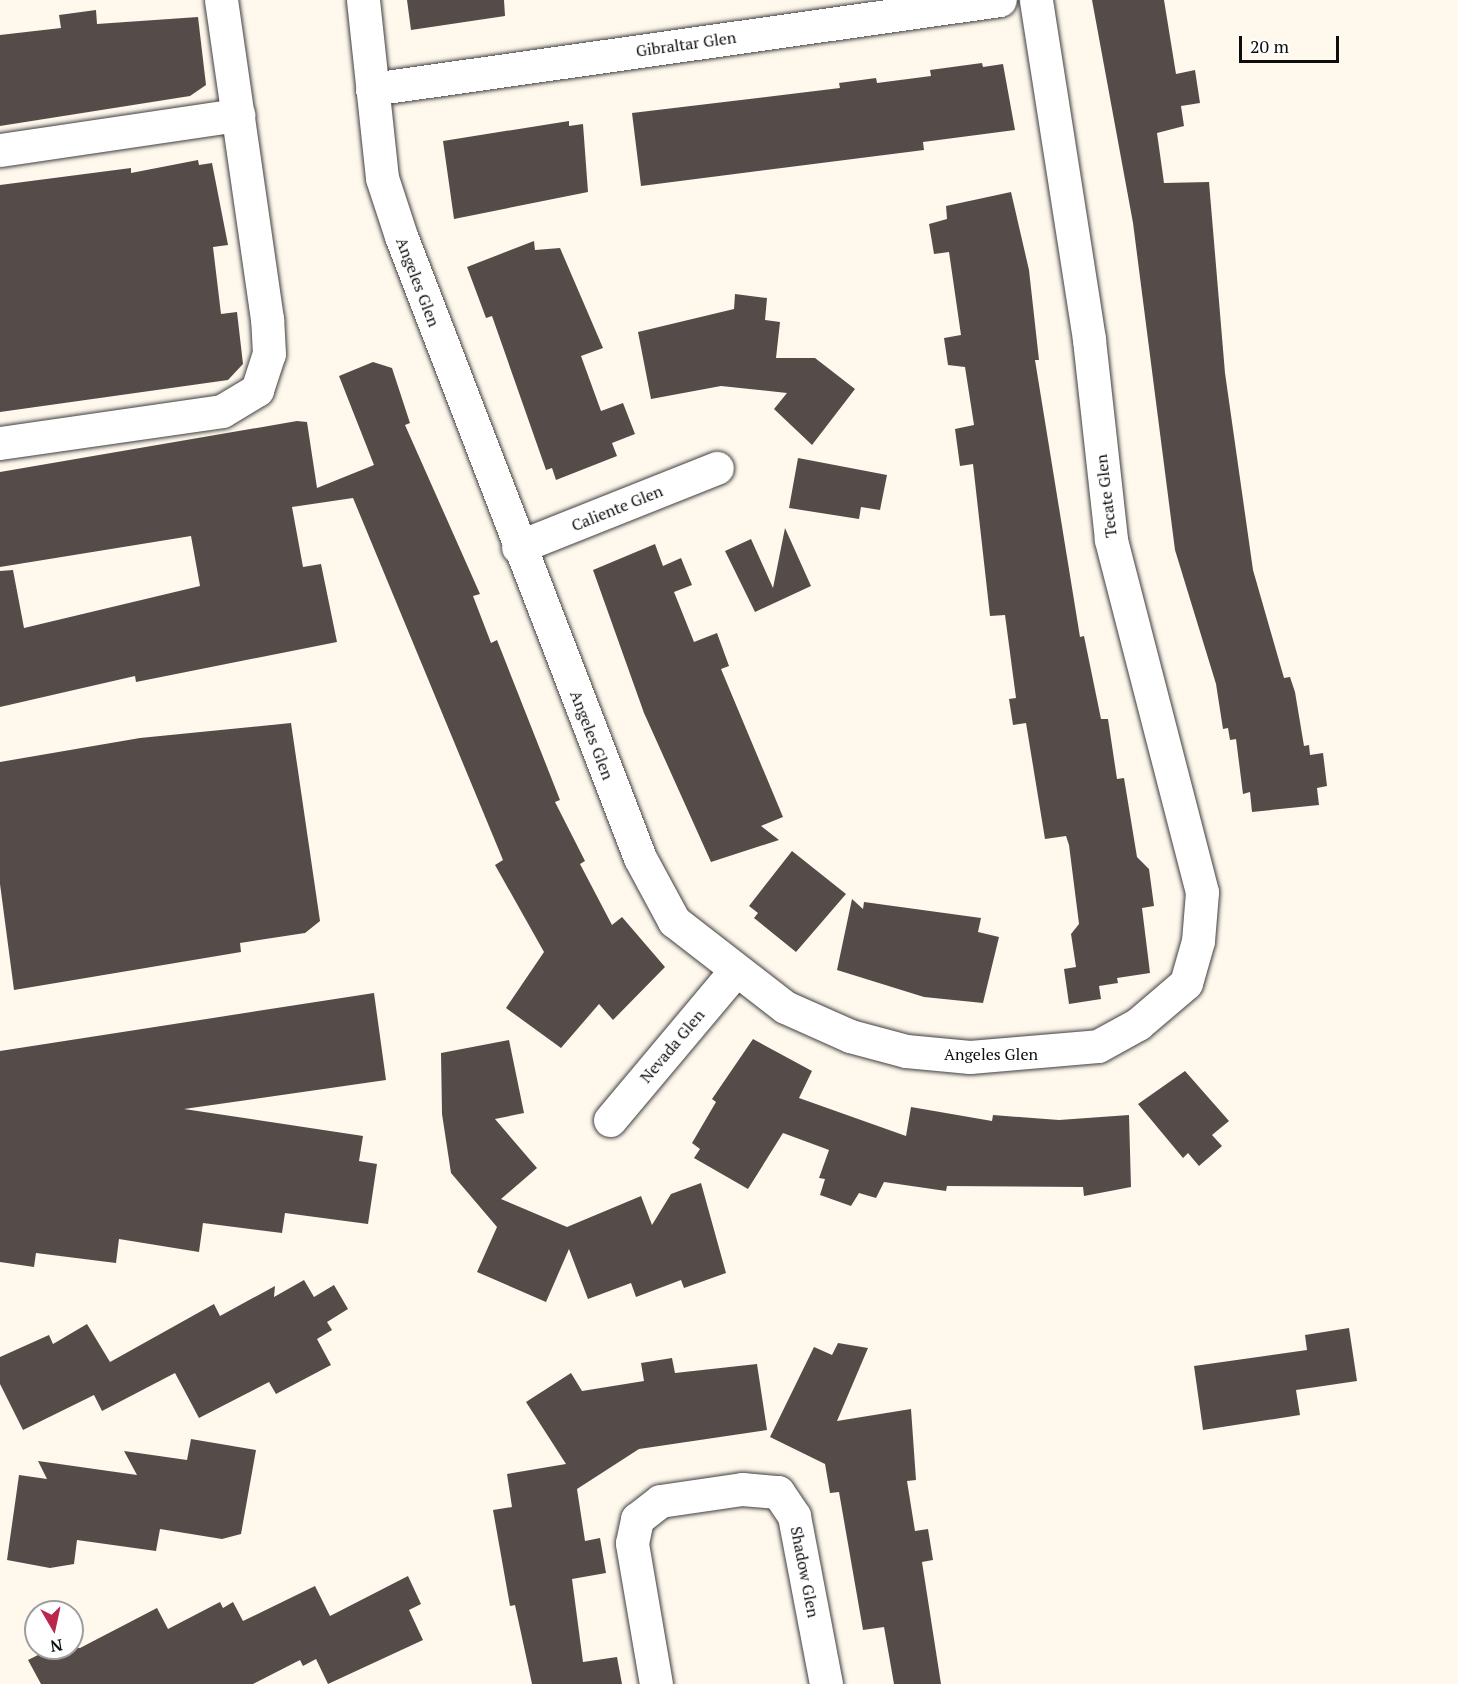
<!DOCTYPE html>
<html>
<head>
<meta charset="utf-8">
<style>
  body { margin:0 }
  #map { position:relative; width:1458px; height:1684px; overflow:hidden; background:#fff8ed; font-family:"PT Serif",serif }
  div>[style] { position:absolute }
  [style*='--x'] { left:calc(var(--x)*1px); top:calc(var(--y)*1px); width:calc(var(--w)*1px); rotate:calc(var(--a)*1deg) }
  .building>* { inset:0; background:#554c49 }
  .roads { filter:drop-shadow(0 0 2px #404040) drop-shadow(0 0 2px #404040) }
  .minor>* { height:33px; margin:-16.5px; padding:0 16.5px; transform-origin:16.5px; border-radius:16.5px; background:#fff }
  span { translate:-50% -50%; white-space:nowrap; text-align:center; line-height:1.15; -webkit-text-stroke:6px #fff; paint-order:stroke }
  .street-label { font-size:16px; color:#0d0d0d }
  .north { position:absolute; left:24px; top:1600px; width:60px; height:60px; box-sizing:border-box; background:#fff; border:2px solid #9e9e9e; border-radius:50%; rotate:171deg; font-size:16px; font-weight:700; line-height:24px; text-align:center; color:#0d0d0d }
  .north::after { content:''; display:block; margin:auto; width:21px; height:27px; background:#ba274b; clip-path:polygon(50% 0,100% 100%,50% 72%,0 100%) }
  .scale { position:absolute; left:1239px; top:36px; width:100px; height:27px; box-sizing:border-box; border:3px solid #0d0d0d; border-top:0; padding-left:8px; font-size:18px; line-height:21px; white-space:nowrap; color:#0d0d0d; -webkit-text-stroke:4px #fff; paint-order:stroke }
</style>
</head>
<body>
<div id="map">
  <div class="building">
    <div style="clip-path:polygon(407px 0,504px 0,505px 16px,411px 30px)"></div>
    <div style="clip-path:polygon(1092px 0,1164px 0,1176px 74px,1195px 70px,1200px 103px,1181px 106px,1184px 126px,1157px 133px,1164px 183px,1209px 182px,1225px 373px,1253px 570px,1284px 678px,1290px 677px,1295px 692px,1304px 746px,1309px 745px,1310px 755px,1323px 753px,1327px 786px,1317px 788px,1319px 805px,1252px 812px,1250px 792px,1243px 794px,1236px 739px,1230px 740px,1228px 728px,1223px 729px,1216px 684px,1175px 550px,1133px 223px)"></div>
    <div style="clip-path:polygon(96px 10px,97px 24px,198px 17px,206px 85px,190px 96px,0 126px,0 35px,61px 28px,59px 15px)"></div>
    <div style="clip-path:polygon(982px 63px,983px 67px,1003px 64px,1015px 130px,923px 142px,924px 150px,641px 186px,632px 113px,840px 88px,839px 83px,876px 78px,877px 83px,931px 76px,930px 70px)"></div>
    <div style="clip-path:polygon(569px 121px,569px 126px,583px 124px,588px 192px,454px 219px,443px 141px)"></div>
    <div style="clip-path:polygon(198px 160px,199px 165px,212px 163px,228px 245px,213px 247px,221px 314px,237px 312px,243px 364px,228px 380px,0 412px,0 185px,131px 168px,131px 173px)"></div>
    <div style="clip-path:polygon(1011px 192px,1029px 270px,1039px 360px,1035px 360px,1080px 637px,1084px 636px,1101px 719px,1108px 719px,1117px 779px,1124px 778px,1137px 857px,1149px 869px,1154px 906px,1142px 908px,1150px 973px,1117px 978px,1118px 983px,1099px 986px,1101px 999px,1069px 1004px,1064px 969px,1076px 967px,1071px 934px,1079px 924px,1069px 845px,1066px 836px,1045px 839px,1026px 723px,1013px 725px,1009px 699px,1016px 698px,1005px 615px,990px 616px,973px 464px,960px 466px,955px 429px,974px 425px,965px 367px,948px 365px,944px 338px,961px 335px,949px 252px,934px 254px,929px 224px,947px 219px,946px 206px)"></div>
    <div style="clip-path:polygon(534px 241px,535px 250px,560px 248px,603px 348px,581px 356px,601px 411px,623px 403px,635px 434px,612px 443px,617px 456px,556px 480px,552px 468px,546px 470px,492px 316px,486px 318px,467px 267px)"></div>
    <div style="clip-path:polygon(735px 294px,767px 298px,765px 320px,780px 322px,776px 358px,815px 358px,855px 389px,812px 445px,774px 409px,787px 393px,721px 386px,651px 399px,638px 332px,734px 309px)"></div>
    <div style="clip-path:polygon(373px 362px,392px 368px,410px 423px,405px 425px,480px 594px,473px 596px,491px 643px,497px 640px,560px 800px,555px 802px,585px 861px,580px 864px,612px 925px,622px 917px,665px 967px,613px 1020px,599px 1004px,561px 1048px,506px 1008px,544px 952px,495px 865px,503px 860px,353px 498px,292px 507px,303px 567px,321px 564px,337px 642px,136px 682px,135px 676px,0 707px,0 571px,13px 570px,24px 628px,200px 586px,191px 536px,0 567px,0 472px,297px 421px,307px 422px,317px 488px,374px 465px,339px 376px)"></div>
    <div style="clip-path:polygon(798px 458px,887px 475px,880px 510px,861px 507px,859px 519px,789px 508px)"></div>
    <div style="clip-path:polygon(785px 528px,811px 586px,755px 612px,725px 551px,751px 539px,773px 588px)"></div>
    <div style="clip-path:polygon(655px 544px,663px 566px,681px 558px,692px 585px,674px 592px,694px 642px,717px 633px,729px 666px,721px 669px,783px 817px,761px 826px,779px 840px,711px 862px,644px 713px,593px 570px)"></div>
    <div style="clip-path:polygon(291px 723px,320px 921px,305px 933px,240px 943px,241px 952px,14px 990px,0 884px,0 762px,140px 738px)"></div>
    <div style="clip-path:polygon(792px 851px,846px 894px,796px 952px,754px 918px,758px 913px,749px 906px)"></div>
    <div style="clip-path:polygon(852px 899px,863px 909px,864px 902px,981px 918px,978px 932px,999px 937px,983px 1003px,924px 997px,837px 970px)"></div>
    <div style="clip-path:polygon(374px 993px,386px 1080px,184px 1109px,363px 1136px,359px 1161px,377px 1164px,368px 1224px,285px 1213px,282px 1233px,203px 1223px,199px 1252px,119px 1239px,116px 1263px,36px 1253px,34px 1267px,0 1262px,0 1051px)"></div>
    <div style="clip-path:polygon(753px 1039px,812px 1071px,799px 1098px,906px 1136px,911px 1107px,992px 1121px,993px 1115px,1059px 1120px,1129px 1115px,1131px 1187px,1084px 1196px,1083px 1187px,947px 1186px,946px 1191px,884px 1182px,876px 1198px,859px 1193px,851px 1206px,820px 1195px,825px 1179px,819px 1178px,829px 1150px,783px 1133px,748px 1189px,694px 1158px,700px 1149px,692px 1143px,716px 1102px,712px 1099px)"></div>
    <div style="clip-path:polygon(509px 1040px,524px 1113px,495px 1119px,537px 1168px,501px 1199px,567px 1227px,641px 1196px,652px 1225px,671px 1194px,701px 1183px,726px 1273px,684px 1288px,681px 1280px,636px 1297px,631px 1283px,588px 1299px,569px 1249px,546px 1302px,477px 1272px,497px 1227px,451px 1173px,442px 1114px,441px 1053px)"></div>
    <div style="clip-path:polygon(1185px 1071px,1229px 1121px,1212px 1135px,1222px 1146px,1199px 1166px,1188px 1153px,1183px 1158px,1138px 1104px)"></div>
    <div style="clip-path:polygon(304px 1280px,314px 1297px,334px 1285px,348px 1309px,327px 1322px,332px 1330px,317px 1339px,331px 1365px,276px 1394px,269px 1382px,199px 1418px,175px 1373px,102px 1411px,94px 1395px,23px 1430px,0 1384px,0 1357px,49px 1335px,53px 1344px,87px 1324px,110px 1362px,214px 1304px,220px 1316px,275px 1286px,274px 1297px)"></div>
    <div style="clip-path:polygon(1349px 1328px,1357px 1381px,1296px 1390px,1300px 1415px,1203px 1430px,1194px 1366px,1307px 1350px,1305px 1335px)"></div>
    <div style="clip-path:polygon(838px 1343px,868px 1348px,837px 1421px,911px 1409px,916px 1480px,907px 1481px,915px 1531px,928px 1529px,933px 1560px,922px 1562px,941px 1684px,894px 1684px,884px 1627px,863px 1630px,839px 1492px,830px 1493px,825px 1464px,770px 1437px,814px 1347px,832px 1355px)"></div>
    <div style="clip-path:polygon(672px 1358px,675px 1373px,757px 1364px,767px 1430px,639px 1449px,577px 1489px,585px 1541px,600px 1538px,606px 1573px,572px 1579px,583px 1662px,617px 1657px,622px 1684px,532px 1684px,515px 1605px,510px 1606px,493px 1510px,512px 1507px,507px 1474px,566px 1464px,526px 1402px,571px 1373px,582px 1391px,644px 1381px,641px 1363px)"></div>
    <div style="clip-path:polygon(191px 1439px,256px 1450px,241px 1534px,222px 1539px,160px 1529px,156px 1551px,77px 1540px,74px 1564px,50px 1568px,7px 1560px,19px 1475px,47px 1479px,38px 1461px,137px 1475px,124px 1451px,187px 1460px)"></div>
    <div style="clip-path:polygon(408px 1576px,421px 1604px,409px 1610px,423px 1640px,328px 1684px,316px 1659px,303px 1666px,300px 1660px,253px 1684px,41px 1684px,28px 1660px,52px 1648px,80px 1648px,157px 1608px,168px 1629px,220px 1602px,223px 1608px,233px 1602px,243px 1621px,315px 1586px,330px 1616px)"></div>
  </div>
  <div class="roads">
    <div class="minor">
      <div style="--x:363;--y:0;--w:179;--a:83.9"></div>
      <div style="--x:382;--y:178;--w:61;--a:71.9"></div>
      <div style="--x:401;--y:236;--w:666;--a:68.98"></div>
      <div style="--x:640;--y:858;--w:72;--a:61.6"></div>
      <div style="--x:674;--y:921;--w:140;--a:37.8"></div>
      <div style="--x:785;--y:1007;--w:71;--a:24"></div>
      <div style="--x:850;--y:1036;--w:58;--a:15"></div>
      <div style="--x:906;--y:1051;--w:64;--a:5.4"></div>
      <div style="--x:970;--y:1057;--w:128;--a:-4.9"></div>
      <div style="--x:1098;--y:1046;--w:46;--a:-28.8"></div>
      <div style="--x:1138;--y:1024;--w:63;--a:-40.5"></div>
      <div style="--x:1186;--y:983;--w:44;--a:-74.1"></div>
      <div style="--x:1198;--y:941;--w:49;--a:-85.3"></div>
      <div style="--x:1202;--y:892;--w:365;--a:-104.5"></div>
      <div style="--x:1111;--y:539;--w:201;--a:-96.3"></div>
      <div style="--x:1089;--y:339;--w:343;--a:-98.9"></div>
      <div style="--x:372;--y:89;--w:634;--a:-8.07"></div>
      <div style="--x:0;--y:150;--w:241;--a:-8.4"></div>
      <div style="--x:0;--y:443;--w:224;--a:-8.2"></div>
      <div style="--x:222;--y:411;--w:41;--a:-31"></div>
      <div style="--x:257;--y:390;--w:38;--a:-72"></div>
      <div style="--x:269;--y:354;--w:35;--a:-93"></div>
      <div style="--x:267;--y:319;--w:322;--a:-98.2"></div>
      <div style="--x:518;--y:547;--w:214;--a:-21.7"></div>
      <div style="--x:610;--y:1120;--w:193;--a:-50"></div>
      <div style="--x:656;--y:1684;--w:143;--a:-99.7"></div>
      <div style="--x:632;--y:1543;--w:25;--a:-78"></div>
      <div style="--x:637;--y:1519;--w:29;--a:-38"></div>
      <div style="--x:660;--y:1501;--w:83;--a:-8.3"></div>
      <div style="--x:742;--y:1489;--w:36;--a:5"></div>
      <div style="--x:778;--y:1492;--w:29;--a:56"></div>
      <div style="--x:794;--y:1516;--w:171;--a:79.2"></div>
    </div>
  </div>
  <div class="street-label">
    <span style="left:686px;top:44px;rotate:-8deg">Gibraltar Glen</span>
    <span style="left:418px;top:282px;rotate:69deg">Angeles Glen</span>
    <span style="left:1106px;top:496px;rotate:-97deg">Tecate Glen</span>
    <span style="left:617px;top:508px;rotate:-22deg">Caliente Glen</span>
    <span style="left:592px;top:735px;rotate:69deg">Angeles Glen</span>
    <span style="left:672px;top:1046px;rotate:-50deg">Nevada Glen</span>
    <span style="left:991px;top:1054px">Angeles Glen</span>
    <span style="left:805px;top:1572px;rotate:79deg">Shadow Glen</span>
  </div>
  <div class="north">N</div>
  <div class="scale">20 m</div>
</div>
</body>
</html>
